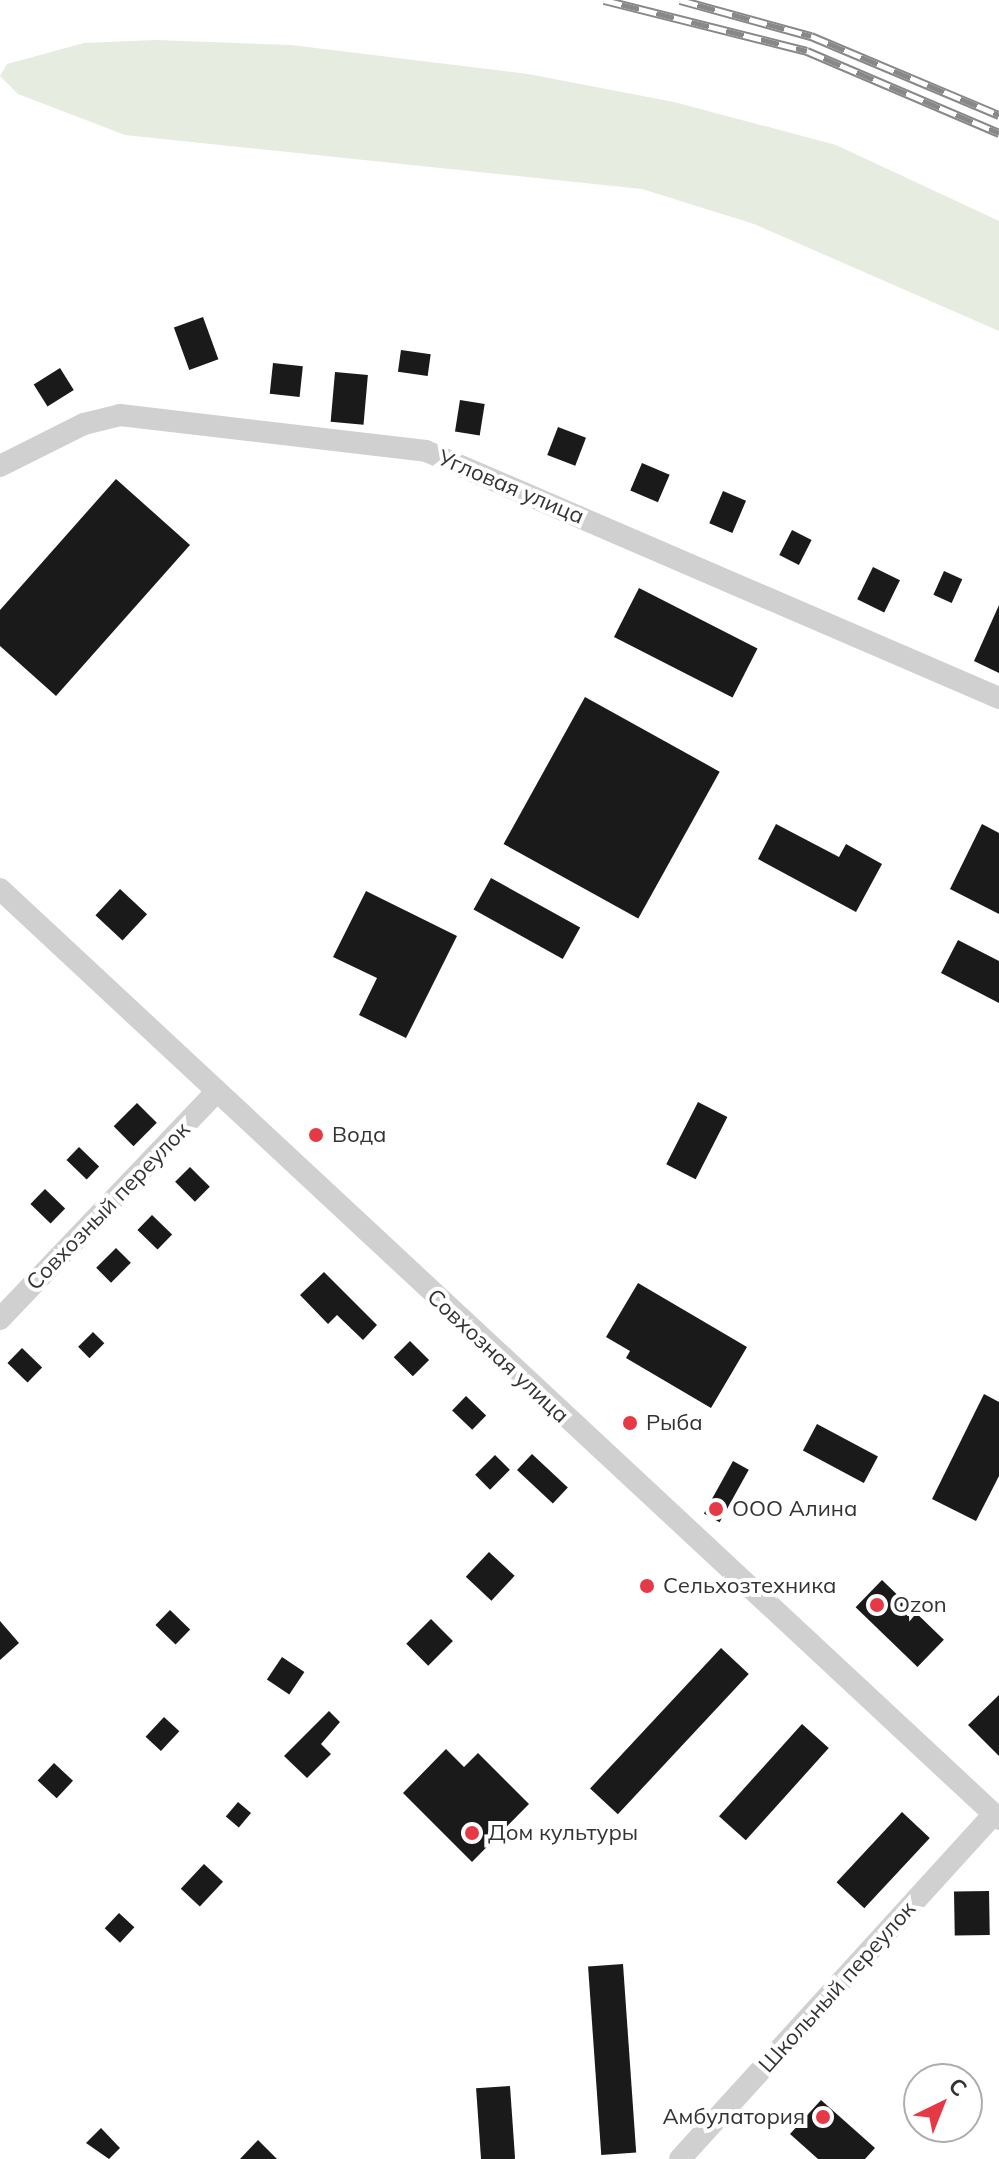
<!DOCTYPE html>
<html>
<head>
<meta charset="utf-8">
<style>
  body { margin:0 }
  #map { position:relative; width:999px; height:2159px; overflow:hidden; background:#fff; font-family:Mulish,sans-serif }
  div>[style] { position:absolute }
  [style*='--x'] { left:calc(var(--x)*1px); top:calc(var(--y)*1px); width:calc(var(--w)*1px); rotate:calc(var(--a)*1deg) }
  .green>* { inset:0; background:#e6ecdf }
  .building>* { inset:0; background:#1a1a1a; transform-origin:0 0 }
  .minor>* { height:22px; margin:-11px; padding:0 11px; transform-origin:11px; border-radius:11px; background:#d0d0d0 }
  .rail>* { height:9px; margin-top:-4.5px; transform-origin:0; background:repeating-linear-gradient(90deg,#fff 0 18px,#888 0 36px); box-sizing:border-box; border-block:2px solid #888 }
  .dots>* { width:22px; height:22px; translate:-50% -50%; box-sizing:border-box; border:4px solid #fff; border-radius:50% }
  span { translate:-50% -50%; white-space:nowrap; text-align:center; line-height:1.15; -webkit-text-stroke:8px #fff; paint-order:stroke }
  .street-label { font-size:22px; color:#333 }
  .poi-label { font-size:22px; color:#333 }
  .left { translate:0 -50%; text-align:left }
  .right { translate:-100% -50%; text-align:right }
  .north { position:absolute; left:903px; top:2063px; width:80px; height:80px; box-sizing:border-box; background:#fff; border:2px solid #adadad; border-radius:50%; rotate:43deg; font-size:22px; font-weight:700; line-height:32px; text-align:center; color:#333 }
  .north::after { content:''; display:block; margin:auto; width:28px; height:36px; background:#e63946; clip-path:polygon(50% 0,100% 100%,50% 72%,0 100%) }
</style>
</head>
<body>
<div id="map">
  <div class="green">
    <div style="clip-path:polygon(156px 40px,291px 45px,528px 74px,674px 102px,836px 145px,999px 221px,999px 331px,754px 224px,642px 189px,125px 135px,18px 94px,0 76px,7px 64px,84px 43px)"></div>
  </div>
  <div class="building">
    <div style="left:203px;top:317px;width:45px;height:31px;rotate:70deg"></div>
    <div style="left:401px;top:350px;width:30px;height:22px;rotate:8deg"></div>
    <div style="left:273px;top:363px;width:30px;height:31px;rotate:6deg"></div>
    <div style="left:60px;top:368px;width:26px;height:31px;rotate:58deg"></div>
    <div style="left:335px;top:372px;width:33px;height:50px;rotate:5deg"></div>
    <div style="left:460px;top:400px;width:25px;height:32px;rotate:9deg"></div>
    <div style="left:558px;top:427px;width:30px;height:30px;rotate:21deg"></div>
    <div style="left:642px;top:463px;width:30px;height:30px;rotate:23deg"></div>
    <div style="clip-path:polygon(116px 479px,190px 545px,56px 696px,0 646px,0 610px)"></div>
    <div style="left:723px;top:491px;width:25px;height:35px;rotate:23deg"></div>
    <div style="left:792px;top:530px;width:22px;height:28px;rotate:27deg"></div>
    <div style="left:873px;top:567px;width:30px;height:36px;rotate:26deg"></div>
    <div style="left:944px;top:571px;width:20px;height:26px;rotate:24deg"></div>
    <div style="left:639px;top:588px;width:133px;height:55px;rotate:27deg"></div>
    <div style="clip-path:polygon(999px 605px,999px 673px,974px 661px)"></div>
    <div style="left:585px;top:697px;width:154px;height:168px;rotate:29deg"></div>
    <div style="clip-path:polygon(776px 824px,839px 857px,846px 844px,882px 864px,856px 912px,758px 859px)"></div>
    <div style="clip-path:polygon(982px 824px,999px 833px,999px 914px,950px 889px)"></div>
    <div style="left:491px;top:878px;width:102px;height:36px;rotate:29deg"></div>
    <div style="left:120px;top:889px;width:37px;height:36px;rotate:43deg"></div>
    <div style="clip-path:polygon(366px 891px,457px 936px,406px 1038px,359px 1015px,377px 978px,333px 957px)"></div>
    <div style="clip-path:polygon(958px 940px,999px 961px,999px 1003px,941px 973px)"></div>
    <div style="left:698px;top:1102px;width:33px;height:70px;rotate:27deg"></div>
    <div style="left:137px;top:1103px;width:28px;height:33px;rotate:45deg"></div>
    <div style="left:79px;top:1147px;width:28px;height:18px;rotate:44deg"></div>
    <div style="left:190px;top:1167px;width:28px;height:21px;rotate:45deg"></div>
    <div style="left:45px;top:1189px;width:28px;height:21px;rotate:44deg"></div>
    <div style="left:152px;top:1215px;width:28px;height:21px;rotate:44deg"></div>
    <div style="left:116px;top:1248px;width:21px;height:28px;rotate:45deg"></div>
    <div style="clip-path:polygon(324px 1272px,377px 1325px,363px 1340px,337px 1315px,328px 1324px,300px 1295px)"></div>
    <div style="clip-path:polygon(638px 1283px,747px 1347px,711px 1408px,626px 1358px,630px 1351px,606px 1337px)"></div>
    <div style="left:93px;top:1332px;width:16px;height:21px;rotate:45deg"></div>
    <div style="left:410px;top:1341px;width:27px;height:23px;rotate:45deg"></div>
    <div style="left:22px;top:1348px;width:28px;height:21px;rotate:44deg"></div>
    <div style="clip-path:polygon(984px 1394px,999px 1402px,999px 1476px,976px 1521px,932px 1499px)"></div>
    <div style="left:466px;top:1396px;width:28px;height:20px;rotate:44deg"></div>
    <div style="left:817px;top:1424px;width:69px;height:30px;rotate:28deg"></div>
    <div style="left:532px;top:1454px;width:49px;height:22px;rotate:43deg"></div>
    <div style="left:495px;top:1455px;width:21px;height:28px;rotate:45deg"></div>
    <div style="left:733px;top:1461px;width:18px;height:60px;rotate:29deg"></div>
    <div style="left:489px;top:1552px;width:35px;height:34px;rotate:43deg"></div>
    <div style="left:882px;top:1580px;width:86px;height:38px;rotate:44deg"></div>
    <div style="left:170px;top:1610px;width:28px;height:21px;rotate:44deg"></div>
    <div style="left:431px;top:1619px;width:31px;height:35px;rotate:45deg"></div>
    <div style="clip-path:polygon(0 1621px,19px 1643px,0 1660px)"></div>
    <div style="left:721px;top:1648px;width:38px;height:192px;rotate:43deg"></div>
    <div style="left:282px;top:1657px;width:27px;height:27px;rotate:34deg"></div>
    <div style="clip-path:polygon(999px 1695px,999px 1756px,968px 1725px)"></div>
    <div style="clip-path:polygon(329px 1711px,340px 1722px,321px 1744px,331px 1754px,307px 1778px,284px 1756px)"></div>
    <div style="left:164px;top:1717px;width:21px;height:27px;rotate:43deg"></div>
    <div style="left:802px;top:1724px;width:36px;height:124px;rotate:42deg"></div>
    <div style="clip-path:polygon(446px 1749px,464px 1767px,478px 1753px,529px 1804px,472px 1862px,403px 1793px)"></div>
    <div style="left:54px;top:1763px;width:26px;height:24px;rotate:43deg"></div>
    <div style="left:238px;top:1802px;width:17px;height:19px;rotate:40deg"></div>
    <div style="left:902px;top:1812px;width:38px;height:96px;rotate:43deg"></div>
    <div style="left:204px;top:1864px;width:26px;height:34px;rotate:43deg"></div>
    <div style="left:989px;top:1891px;width:44px;height:35px;rotate:89deg"></div>
    <div style="left:119px;top:1913px;width:21px;height:21px;rotate:43deg"></div>
    <div style="left:623px;top:1964px;width:189px;height:35px;rotate:86deg"></div>
    <div style="left:510px;top:2086px;width:73px;height:34px;rotate:86deg"></div>
    <div style="clip-path:polygon(821px 2100px,875px 2148px,865px 2159px,818px 2159px,790px 2134px)"></div>
    <div style="clip-path:polygon(101px 2128px,120px 2148px,109px 2159px,86px 2143px)"></div>
    <div style="clip-path:polygon(258px 2140px,277px 2159px,240px 2159px)"></div>
  </div>
  <div class="minor">
    <div style="--x:0;--y:466;--w:94;--a:-26.6"></div>
    <div style="--x:84;--y:424;--w:37;--a:-14"></div>
    <div style="--x:120;--y:415;--w:308;--a:6.7"></div>
    <div style="--x:426;--y:451;--w:624;--a:23.32"></div>
    <div style="--x:0;--y:889;--w:1365;--a:42.95"></div>
    <div style="--x:0;--y:1319;--w:313;--a:-46.4"></div>
    <div style="--x:680;--y:2159;--w:466;--a:-47.7"></div>
  </div>
  <div class="rail">
    <div style="--x:604;--y:0;--w:209;--a:14.1"></div>
    <div style="--x:807;--y:51;--w:209;--a:23.1"></div>
    <div style="--x:680;--y:0;--w:136;--a:15.4"></div>
    <div style="--x:811;--y:36;--w:204;--a:22.8"></div>
  </div>
  <div class="dots">
    <div style="left:316px;top:1135px;background:#e63946"></div>
    <div style="left:630px;top:1423px;background:#e63946"></div>
    <div style="left:716px;top:1509px;background:#e63946"></div>
    <div style="left:647px;top:1586px;background:#e63946"></div>
    <div style="left:877px;top:1605px;background:#e63946"></div>
    <div style="left:472px;top:1833px;background:#e63946"></div>
    <div style="left:823px;top:2117px;background:#e63946"></div>
  </div>
  <div class="street-label">
    <span style="left:511px;top:487px;rotate:23deg">Угловая улица</span>
    <span style="left:108px;top:1206px;rotate:-46deg">Совхозный переулок</span>
    <span style="left:498px;top:1356px;rotate:43deg">Совхозная улица</span>
    <span style="left:837px;top:1987px;rotate:-48deg">Школьный переулок</span>
  </div>
  <div class="poi-label">
    <span class="left" style="left:332px;top:1135px">Вода</span>
    <span class="left" style="left:646px;top:1423px">Рыба</span>
    <span class="left" style="left:732px;top:1509px">ООО Алина</span>
    <span class="left" style="left:663px;top:1586px">Сельхозтехника</span>
    <span class="left" style="left:893px;top:1605px">Ozon</span>
    <span class="left" style="left:488px;top:1833px">Дом культуры</span>
    <span class="right" style="left:805px;top:2117px">Амбулатория</span>
  </div>
  <div class="north">С</div>
</div>
</body>
</html>
